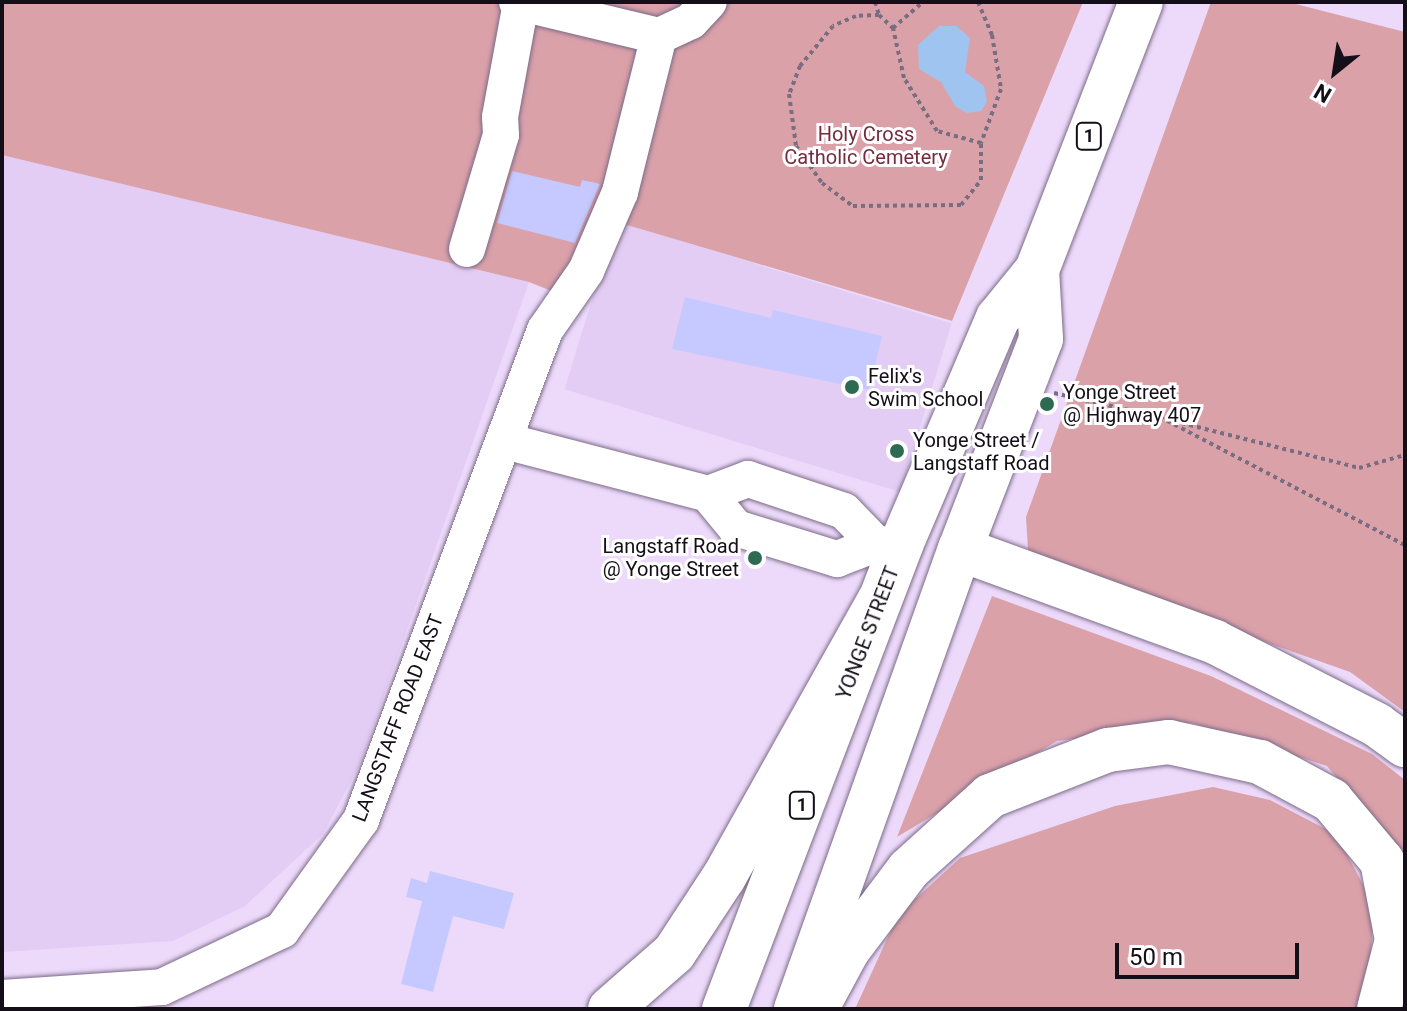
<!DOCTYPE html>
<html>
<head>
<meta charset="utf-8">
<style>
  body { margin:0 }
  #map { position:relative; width:1407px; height:1011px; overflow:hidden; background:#eddafb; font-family:Roboto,sans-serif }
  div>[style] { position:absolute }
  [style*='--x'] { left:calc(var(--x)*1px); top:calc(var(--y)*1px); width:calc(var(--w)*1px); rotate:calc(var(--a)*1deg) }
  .built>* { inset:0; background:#e3cdf4; transform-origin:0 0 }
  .green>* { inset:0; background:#dba1a9 }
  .water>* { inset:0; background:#9fc4f0 }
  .building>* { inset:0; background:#c6c9ff }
  .path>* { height:4px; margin-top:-2px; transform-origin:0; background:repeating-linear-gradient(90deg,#796d81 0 4px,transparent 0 8px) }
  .roads { filter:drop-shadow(0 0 2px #7c6b88) drop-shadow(0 0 2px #7c6b88) }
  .minor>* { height:36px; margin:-18px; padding:0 18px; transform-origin:18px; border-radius:18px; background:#fff }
  .major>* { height:44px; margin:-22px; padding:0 22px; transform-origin:22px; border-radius:22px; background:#fff }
  .highway>* { height:44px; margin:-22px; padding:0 22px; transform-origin:22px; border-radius:22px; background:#fff }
  .dots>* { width:22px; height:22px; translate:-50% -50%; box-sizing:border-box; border:4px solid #fff; border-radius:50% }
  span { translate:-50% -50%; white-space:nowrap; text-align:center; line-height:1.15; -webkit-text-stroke:6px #fff; paint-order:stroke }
  .shield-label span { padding:2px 6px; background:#fff; border:2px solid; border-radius:6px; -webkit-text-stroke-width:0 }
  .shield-label { font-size:18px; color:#140e18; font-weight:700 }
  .park-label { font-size:20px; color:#752b3c }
  .poi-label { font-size:20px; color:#140e18 }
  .left { translate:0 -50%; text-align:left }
  .right { translate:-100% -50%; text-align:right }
  .street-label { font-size:20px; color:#140e18 }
  .frame { position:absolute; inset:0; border:4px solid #140e18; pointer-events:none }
  .north { position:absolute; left:1295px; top:32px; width:80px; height:80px; -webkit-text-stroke:6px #fff; paint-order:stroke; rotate:210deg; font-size:22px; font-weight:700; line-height:32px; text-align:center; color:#140e18 }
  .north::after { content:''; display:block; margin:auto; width:28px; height:36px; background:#140e18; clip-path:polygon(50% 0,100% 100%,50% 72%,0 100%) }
  .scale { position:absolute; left:1115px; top:943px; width:184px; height:36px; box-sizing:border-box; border:4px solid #140e18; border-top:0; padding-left:10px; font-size:24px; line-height:28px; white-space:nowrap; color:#140e18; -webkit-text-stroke:6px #fff; paint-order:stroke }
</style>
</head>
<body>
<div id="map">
  <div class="built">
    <div style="clip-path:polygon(2px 155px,529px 282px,360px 764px,323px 834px,245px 906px,173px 941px,2px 952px)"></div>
    <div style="left:616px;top:221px;width:351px;height:176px;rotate:17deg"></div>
  </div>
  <div class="green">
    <div style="clip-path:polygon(2px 2px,1083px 2px,952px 321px,617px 222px,584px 304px,529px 282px,2px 155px)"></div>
    <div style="clip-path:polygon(1211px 2px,1288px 2px,1405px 32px,1405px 712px,1350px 672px,1055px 568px,1028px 550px,1026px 517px)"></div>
    <div style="clip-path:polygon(992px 596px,1211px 676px,1372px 754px,1405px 780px,1405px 860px,1327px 766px,1192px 723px,1057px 741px,897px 837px)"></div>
    <div style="clip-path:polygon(1213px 787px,1270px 800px,1337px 835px,1374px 906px,1368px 992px,1358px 1009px,855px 1009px,898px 915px,960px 858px,1115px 806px)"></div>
  </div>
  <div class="water">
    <div style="clip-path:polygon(939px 26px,956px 26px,970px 38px,965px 72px,984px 86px,987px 102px,981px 111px,967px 113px,955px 106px,941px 82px,919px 69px,918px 45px)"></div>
  </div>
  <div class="building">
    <div style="clip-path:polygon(512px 171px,580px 187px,582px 180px,600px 184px,575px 243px,497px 223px)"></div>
    <div style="clip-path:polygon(685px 297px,771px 318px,773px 310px,882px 336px,869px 390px,672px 349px)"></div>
    <div style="clip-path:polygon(430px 871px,514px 893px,504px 929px,453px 916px,433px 992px,401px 984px,422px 901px,406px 897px,411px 878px,427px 883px)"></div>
  </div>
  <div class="path">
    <div style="--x:875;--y:2;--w:14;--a:73"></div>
    <div style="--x:879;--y:15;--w:19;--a:43"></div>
    <div style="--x:978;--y:2;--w:36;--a:67"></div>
    <div style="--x:992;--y:35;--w:55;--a:80.5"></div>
    <div style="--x:1001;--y:89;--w:58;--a:110.3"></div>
    <div style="--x:879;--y:15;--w:23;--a:178"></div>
    <div style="--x:856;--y:16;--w:25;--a:157"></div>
    <div style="--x:833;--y:26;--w:52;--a:129.5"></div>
    <div style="--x:800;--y:66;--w:30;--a:111"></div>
    <div style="--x:789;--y:94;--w:52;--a:82.3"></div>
    <div style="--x:796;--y:146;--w:45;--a:54.9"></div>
    <div style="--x:822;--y:183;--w:39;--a:37"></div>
    <div style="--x:853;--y:206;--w:108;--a:-0.5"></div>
    <div style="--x:961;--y:205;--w:32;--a:-51"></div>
    <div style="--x:981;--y:180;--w:37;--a:-90"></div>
    <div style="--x:981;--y:143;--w:46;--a:-164.7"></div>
    <div style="--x:937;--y:131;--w:62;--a:-121.9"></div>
    <div style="--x:904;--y:78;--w:51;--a:-102.4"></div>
    <div style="--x:893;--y:28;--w:40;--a:-41"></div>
    <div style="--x:1054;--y:393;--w:109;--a:12.8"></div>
    <div style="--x:1160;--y:417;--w:276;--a:27.6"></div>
    <div style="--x:1166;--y:419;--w:199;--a:14.2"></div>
    <div style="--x:1359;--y:468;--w:48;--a:-15.8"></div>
  </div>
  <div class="roads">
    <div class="minor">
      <div style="--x:517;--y:2;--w:146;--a:13.5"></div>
      <div style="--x:659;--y:36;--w:35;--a:-25"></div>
      <div style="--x:691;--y:21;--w:26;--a:-47"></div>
      <div style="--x:467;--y:249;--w:119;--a:-73.4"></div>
      <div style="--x:501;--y:135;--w:18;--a:-93"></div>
      <div style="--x:500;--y:117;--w:116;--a:-79.6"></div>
      <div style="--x:505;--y:441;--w:210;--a:14.6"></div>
      <div style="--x:708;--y:494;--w:43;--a:-20.6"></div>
      <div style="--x:748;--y:479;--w:101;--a:18.4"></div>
      <div style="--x:844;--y:511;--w:46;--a:45.9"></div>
      <div style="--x:708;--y:494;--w:44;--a:50.5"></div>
      <div style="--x:736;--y:528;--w:106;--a:17.1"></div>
      <div style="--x:837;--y:559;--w:42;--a:-21"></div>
      <div style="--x:876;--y:544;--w:23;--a:2"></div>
      <div style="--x:2;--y:998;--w:160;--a:-3.9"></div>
      <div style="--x:162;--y:987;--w:133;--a:-25.4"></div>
      <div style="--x:282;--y:930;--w:135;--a:-54.3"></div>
      <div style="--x:361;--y:820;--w:523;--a:-69.42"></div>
      <div style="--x:545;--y:330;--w:72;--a:-55.2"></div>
      <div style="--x:586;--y:271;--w:86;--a:-66.7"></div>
      <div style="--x:620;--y:192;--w:161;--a:-76"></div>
    </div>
    <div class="major">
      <div style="--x:724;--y:1009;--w:497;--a:-69.1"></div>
      <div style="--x:901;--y:545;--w:247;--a:-66.9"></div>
      <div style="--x:998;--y:318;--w:62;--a:-50.9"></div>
      <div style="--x:1037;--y:270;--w:287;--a:-68.8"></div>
      <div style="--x:796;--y:1009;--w:488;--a:-70.4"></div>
      <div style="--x:960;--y:549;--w:225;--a:-68.9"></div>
      <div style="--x:1041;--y:339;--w:69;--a:-93.3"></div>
    </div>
    <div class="highway">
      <div style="--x:960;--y:549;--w:271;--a:20"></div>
      <div style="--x:1215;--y:642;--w:182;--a:27.1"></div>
      <div style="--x:1377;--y:725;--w:34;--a:36"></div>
      <div style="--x:610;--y:1009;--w:85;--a:-41.2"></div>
      <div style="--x:674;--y:953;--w:91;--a:-56.7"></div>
      <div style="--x:724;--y:877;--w:317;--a:-60.7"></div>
      <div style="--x:816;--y:1009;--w:67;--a:-61.5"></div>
      <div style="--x:848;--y:950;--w:101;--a:-53"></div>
      <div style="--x:909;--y:869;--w:109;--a:-42"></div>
      <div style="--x:990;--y:796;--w:127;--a:-21.3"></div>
      <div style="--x:1108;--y:750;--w:62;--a:-7.5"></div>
      <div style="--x:1169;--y:742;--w:93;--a:12.4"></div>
      <div style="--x:1260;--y:762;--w:81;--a:28.2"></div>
      <div style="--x:1331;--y:800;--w:80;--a:50.1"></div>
      <div style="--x:1382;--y:861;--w:80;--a:79.2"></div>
      <div style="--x:1397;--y:940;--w:71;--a:104.6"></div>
    </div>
  </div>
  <div class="dots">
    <div style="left:852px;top:387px;background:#2e6952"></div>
    <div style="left:1047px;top:404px;background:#2e6952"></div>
    <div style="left:897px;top:451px;background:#2e6952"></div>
    <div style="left:755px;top:558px;background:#2e6952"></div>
  </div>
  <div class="shield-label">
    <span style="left:1089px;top:136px">1</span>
    <span style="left:802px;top:805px">1</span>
  </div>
  <div class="park-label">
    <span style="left:866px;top:146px">Holy Cross<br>Catholic Cemetery</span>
  </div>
  <div class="poi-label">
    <span class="left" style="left:868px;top:388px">Felix's<br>Swim School</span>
    <span class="left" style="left:1063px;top:404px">Yonge Street<br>@ Highway 407</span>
    <span class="left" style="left:913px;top:452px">Yonge Street /<br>Langstaff Road</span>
    <span class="right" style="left:739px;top:558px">Langstaff Road<br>@ Yonge Street</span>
  </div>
  <div class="street-label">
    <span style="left:868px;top:633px;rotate:-69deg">YONGE STREET</span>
    <span style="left:398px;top:718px;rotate:-69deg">LANGSTAFF ROAD EAST</span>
  </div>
  <div class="frame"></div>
  <div class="north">N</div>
  <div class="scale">50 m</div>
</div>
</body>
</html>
